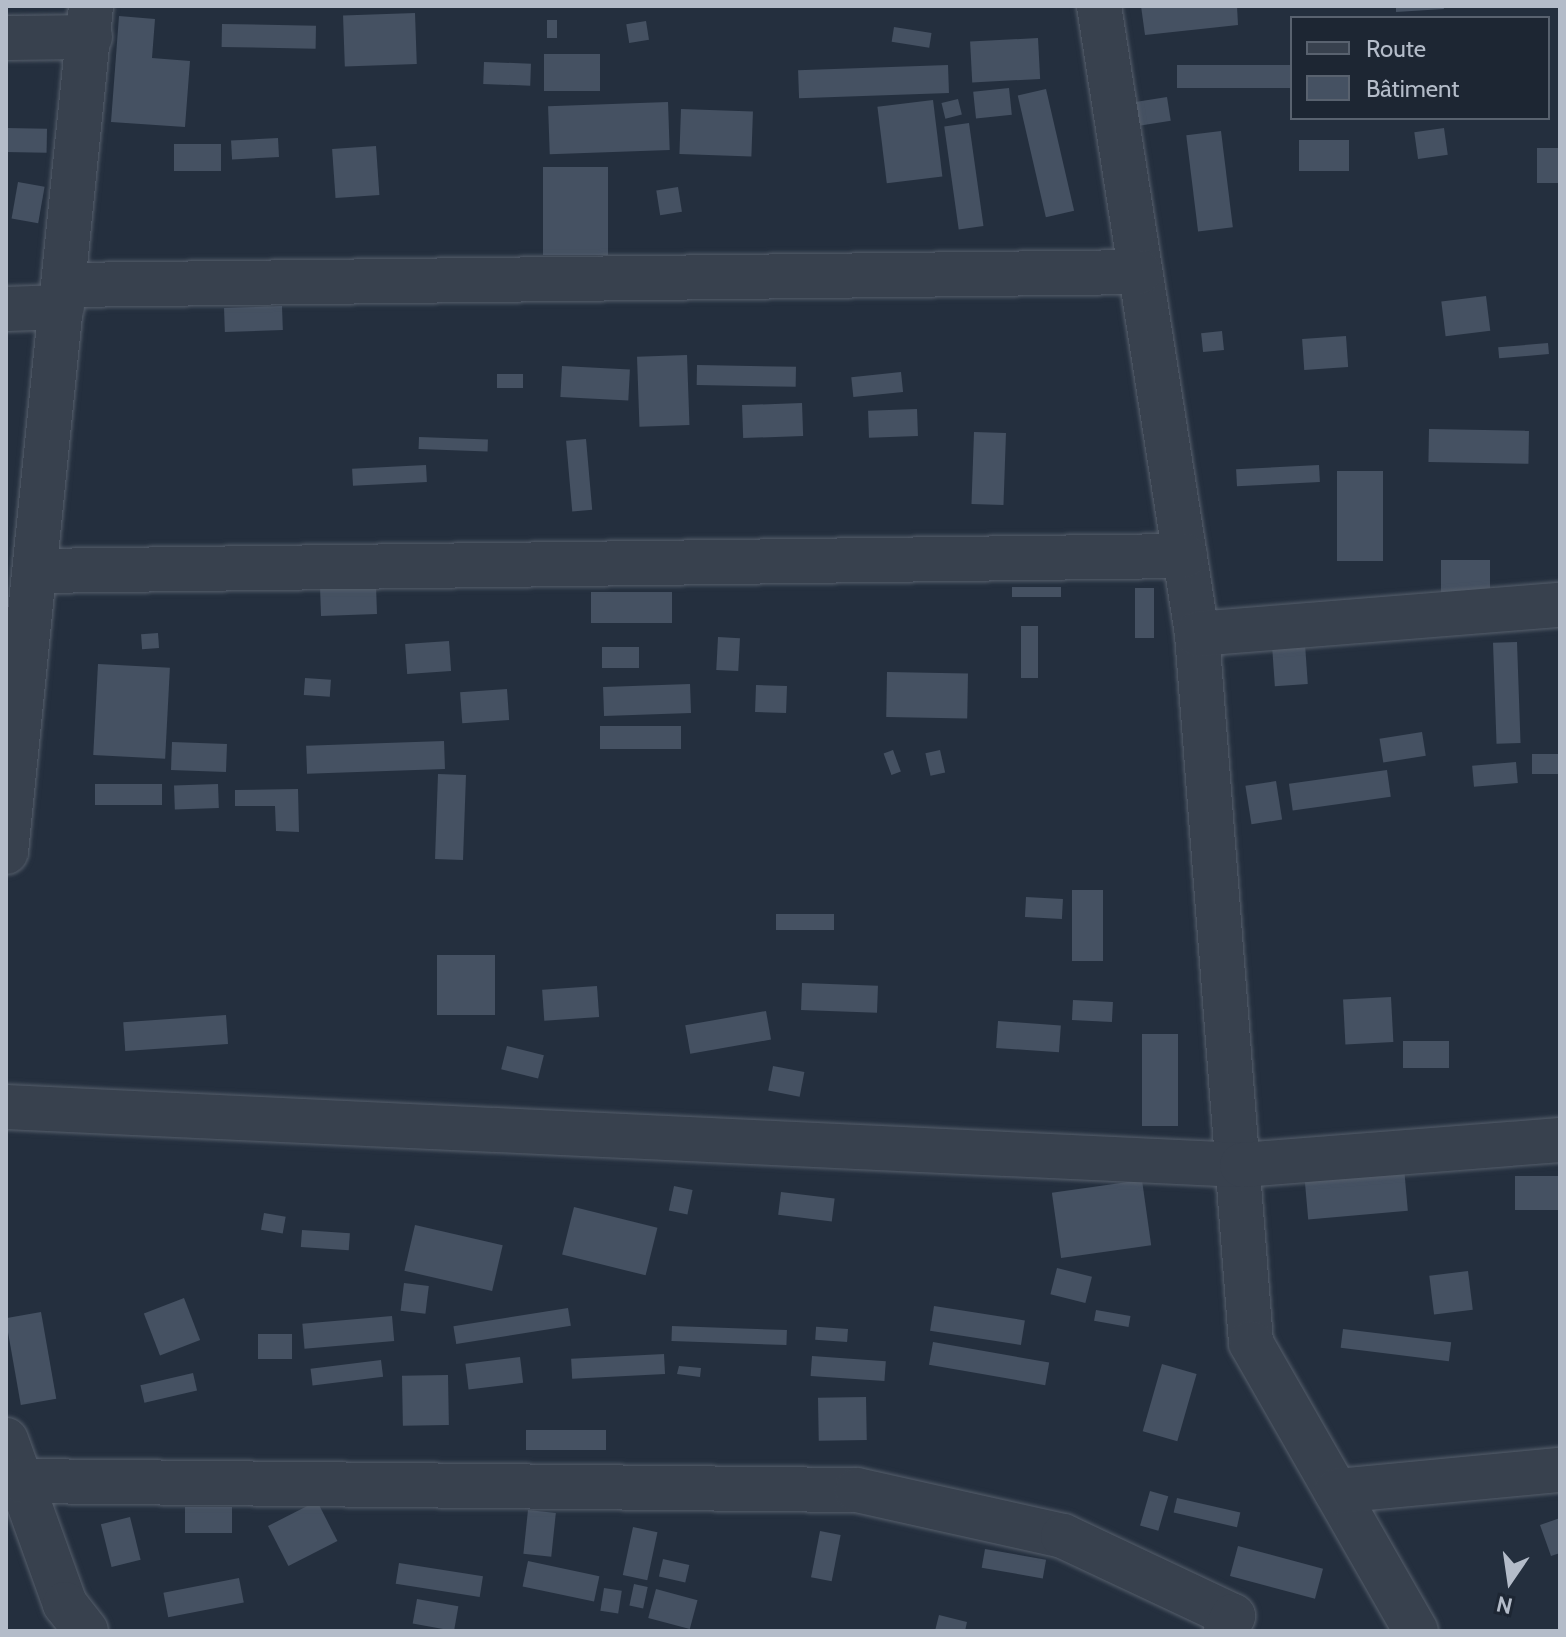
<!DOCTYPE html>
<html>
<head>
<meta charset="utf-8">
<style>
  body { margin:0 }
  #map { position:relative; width:1566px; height:1637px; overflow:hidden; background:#242f3e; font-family:Cabin,sans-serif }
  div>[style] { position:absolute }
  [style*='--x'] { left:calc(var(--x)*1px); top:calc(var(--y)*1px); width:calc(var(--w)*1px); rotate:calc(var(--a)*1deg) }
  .building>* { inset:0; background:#455162; transform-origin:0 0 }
  .roads { filter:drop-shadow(0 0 2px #565f6c) drop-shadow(0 0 2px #565f6c) }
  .minor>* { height:44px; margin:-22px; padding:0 22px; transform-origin:22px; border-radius:22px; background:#38414e }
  span { translate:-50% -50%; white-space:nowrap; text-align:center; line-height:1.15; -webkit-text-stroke:8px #1d2633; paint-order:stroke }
  .frame { position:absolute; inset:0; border:8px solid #b4bcc9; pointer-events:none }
  .legend { position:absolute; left:1290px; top:16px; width:260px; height:104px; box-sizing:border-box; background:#1d2633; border:2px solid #59626f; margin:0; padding:10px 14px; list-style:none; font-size:24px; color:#b4bcc9 }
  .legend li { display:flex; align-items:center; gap:16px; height:40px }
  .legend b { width:40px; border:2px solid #59626f }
  .north { position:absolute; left:1470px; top:1541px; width:80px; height:80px; -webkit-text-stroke:6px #1d2633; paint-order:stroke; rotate:193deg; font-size:22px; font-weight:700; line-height:32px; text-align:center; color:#b4bcc9 }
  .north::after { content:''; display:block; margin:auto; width:28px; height:36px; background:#b4bcc9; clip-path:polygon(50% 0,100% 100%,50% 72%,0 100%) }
</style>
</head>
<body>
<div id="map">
  <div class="building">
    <div style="clip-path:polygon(1141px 6px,1237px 6px,1238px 25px,1145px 35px)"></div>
    <div style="clip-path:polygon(1396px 6px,1443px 6px,1444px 9px,1396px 12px)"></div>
    <div style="left:415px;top:13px;width:51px;height:72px;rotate:88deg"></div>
    <div style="clip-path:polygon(119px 16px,155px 19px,152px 58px,190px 61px,185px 127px,111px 122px)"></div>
    <div style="left:547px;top:20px;width:10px;height:18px"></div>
    <div style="left:646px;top:21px;width:19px;height:20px;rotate:81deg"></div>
    <div style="left:222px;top:24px;width:94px;height:23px;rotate:1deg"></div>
    <div style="left:894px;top:27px;width:38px;height:15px;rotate:9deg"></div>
    <div style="left:1038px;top:38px;width:41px;height:68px;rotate:87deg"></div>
    <div style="left:544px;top:54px;width:56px;height:37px"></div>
    <div style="left:484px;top:62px;width:47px;height:22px;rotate:2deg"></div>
    <div style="left:948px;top:65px;width:28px;height:150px;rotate:88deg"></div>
    <div style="left:1292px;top:65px;width:23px;height:115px;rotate:90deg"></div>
    <div style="left:1009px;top:88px;width:27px;height:36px;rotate:84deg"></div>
    <div style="left:1046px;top:89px;width:125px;height:29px;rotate:77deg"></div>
    <div style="left:1167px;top:97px;width:24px;height:32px;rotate:81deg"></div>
    <div style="left:958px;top:99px;width:16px;height:17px;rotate:76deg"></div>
    <div style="left:933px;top:100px;width:77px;height:56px;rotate:83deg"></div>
    <div style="left:668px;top:102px;width:48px;height:120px;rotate:88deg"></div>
    <div style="left:681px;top:109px;width:72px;height:45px;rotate:2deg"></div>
    <div style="left:969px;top:123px;width:104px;height:25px;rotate:82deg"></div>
    <div style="left:6px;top:128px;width:41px;height:24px;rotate:1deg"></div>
    <div style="left:1444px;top:128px;width:27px;height:30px;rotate:82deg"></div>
    <div style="left:1221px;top:131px;width:97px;height:35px;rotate:83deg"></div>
    <div style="left:278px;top:138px;width:19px;height:47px;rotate:87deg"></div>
    <div style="left:1299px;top:140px;width:50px;height:31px"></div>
    <div style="left:174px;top:144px;width:47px;height:27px"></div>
    <div style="left:376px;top:146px;width:49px;height:44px;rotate:86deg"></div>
    <div style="left:1560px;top:148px;width:35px;height:23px;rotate:90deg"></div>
    <div style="left:608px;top:167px;width:88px;height:65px;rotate:90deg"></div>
    <div style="left:18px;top:182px;width:27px;height:37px;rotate:10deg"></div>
    <div style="left:678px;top:187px;width:25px;height:22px;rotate:81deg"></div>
    <div style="left:1486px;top:296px;width:35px;height:45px;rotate:83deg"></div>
    <div style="left:282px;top:306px;width:24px;height:58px;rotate:88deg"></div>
    <div style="left:1222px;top:331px;width:19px;height:21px;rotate:84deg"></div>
    <div style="left:1346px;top:336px;width:31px;height:44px;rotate:86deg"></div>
    <div style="left:1548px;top:343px;width:11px;height:50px;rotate:85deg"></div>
    <div style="left:687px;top:355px;width:70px;height:50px;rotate:88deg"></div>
    <div style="left:697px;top:365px;width:99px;height:20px;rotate:1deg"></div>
    <div style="left:562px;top:366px;width:68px;height:31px;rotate:3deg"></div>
    <div style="left:901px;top:372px;width:20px;height:50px;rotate:84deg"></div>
    <div style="left:497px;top:374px;width:26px;height:14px"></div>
    <div style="left:802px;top:403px;width:33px;height:60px;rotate:88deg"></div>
    <div style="left:917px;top:409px;width:27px;height:49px;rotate:88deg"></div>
    <div style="left:1429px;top:429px;width:100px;height:33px;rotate:1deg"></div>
    <div style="left:974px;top:432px;width:32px;height:72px;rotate:2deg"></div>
    <div style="left:419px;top:437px;width:69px;height:12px;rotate:2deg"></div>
    <div style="left:586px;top:439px;width:71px;height:20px;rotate:85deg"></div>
    <div style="left:426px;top:465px;width:17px;height:74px;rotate:87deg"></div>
    <div style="left:1319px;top:465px;width:17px;height:83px;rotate:87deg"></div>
    <div style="left:1337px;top:471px;width:46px;height:90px"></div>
    <div style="left:1490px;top:560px;width:34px;height:49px;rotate:90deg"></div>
    <div style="left:376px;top:585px;width:29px;height:56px;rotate:88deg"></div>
    <div style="left:1012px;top:587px;width:49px;height:10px"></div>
    <div style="left:1135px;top:588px;width:19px;height:50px"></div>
    <div style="left:591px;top:592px;width:81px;height:31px"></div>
    <div style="left:1021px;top:626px;width:17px;height:52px"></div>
    <div style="left:158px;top:633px;width:15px;height:17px;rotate:86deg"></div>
    <div style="left:718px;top:637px;width:22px;height:33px;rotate:3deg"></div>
    <div style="left:449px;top:641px;width:30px;height:44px;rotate:86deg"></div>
    <div style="left:1517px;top:642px;width:101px;height:24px;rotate:88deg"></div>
    <div style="left:1305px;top:644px;width:40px;height:33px;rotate:86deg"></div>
    <div style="left:602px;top:647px;width:37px;height:21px"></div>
    <div style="left:98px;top:664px;width:72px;height:91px;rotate:3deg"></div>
    <div style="left:887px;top:672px;width:81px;height:45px;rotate:1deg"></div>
    <div style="left:305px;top:678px;width:26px;height:17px;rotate:4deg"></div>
    <div style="left:690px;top:684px;width:29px;height:87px;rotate:88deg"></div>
    <div style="left:756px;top:685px;width:31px;height:27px;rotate:2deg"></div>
    <div style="left:507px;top:689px;width:31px;height:47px;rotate:86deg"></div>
    <div style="left:600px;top:726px;width:81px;height:23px"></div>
    <div style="left:1422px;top:732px;width:24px;height:43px;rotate:81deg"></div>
    <div style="left:444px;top:741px;width:28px;height:138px;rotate:88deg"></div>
    <div style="left:172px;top:742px;width:55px;height:28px;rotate:2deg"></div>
    <div style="left:893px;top:750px;width:23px;height:10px;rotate:70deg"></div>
    <div style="left:940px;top:750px;width:23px;height:15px;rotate:77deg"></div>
    <div style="left:1560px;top:754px;width:20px;height:28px;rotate:90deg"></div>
    <div style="left:1516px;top:762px;width:21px;height:44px;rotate:85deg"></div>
    <div style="left:1387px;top:770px;width:27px;height:99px;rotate:82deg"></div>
    <div style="left:438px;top:774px;width:28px;height:85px;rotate:2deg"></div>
    <div style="left:1276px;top:781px;width:39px;height:31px;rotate:81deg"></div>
    <div style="left:95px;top:784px;width:67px;height:21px"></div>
    <div style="left:218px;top:784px;width:24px;height:44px;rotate:88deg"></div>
    <div style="clip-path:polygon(298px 789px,299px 832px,276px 831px,275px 806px,235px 806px,235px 790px)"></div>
    <div style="left:1072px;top:890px;width:31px;height:71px"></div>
    <div style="left:1026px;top:897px;width:37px;height:20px;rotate:3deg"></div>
    <div style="left:776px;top:914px;width:58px;height:16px"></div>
    <div style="left:437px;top:955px;width:58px;height:60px"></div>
    <div style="left:802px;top:983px;width:76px;height:27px;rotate:2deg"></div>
    <div style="left:597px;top:986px;width:31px;height:55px;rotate:86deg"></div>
    <div style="left:1391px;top:997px;width:45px;height:48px;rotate:87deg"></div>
    <div style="left:1073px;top:1000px;width:40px;height:20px;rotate:3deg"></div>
    <div style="left:766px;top:1011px;width:29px;height:82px;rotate:80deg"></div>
    <div style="left:226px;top:1015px;width:29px;height:103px;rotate:86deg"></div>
    <div style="left:998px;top:1021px;width:63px;height:27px;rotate:4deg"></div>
    <div style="left:1142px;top:1034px;width:36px;height:92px"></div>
    <div style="left:1403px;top:1041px;width:46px;height:27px"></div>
    <div style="left:507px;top:1046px;width:38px;height:24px;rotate:14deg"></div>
    <div style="left:773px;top:1066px;width:32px;height:25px;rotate:11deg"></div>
    <div style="left:1404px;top:1167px;width:44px;height:100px;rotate:85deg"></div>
    <div style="left:1560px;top:1176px;width:34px;height:45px;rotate:90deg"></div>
    <div style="left:1142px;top:1180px;width:66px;height:91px;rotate:82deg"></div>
    <div style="left:674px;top:1186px;width:19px;height:25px;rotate:12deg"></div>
    <div style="left:781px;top:1192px;width:54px;height:23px;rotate:7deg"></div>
    <div style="left:574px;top:1207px;width:86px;height:49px;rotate:14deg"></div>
    <div style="left:264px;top:1213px;width:22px;height:17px;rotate:10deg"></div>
    <div style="left:415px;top:1225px;width:90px;height:47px;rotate:13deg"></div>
    <div style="left:302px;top:1230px;width:48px;height:17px;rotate:4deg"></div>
    <div style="left:1057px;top:1268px;width:36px;height:27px;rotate:14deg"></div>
    <div style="left:1468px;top:1271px;width:39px;height:39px;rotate:83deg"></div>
    <div style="left:404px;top:1283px;width:25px;height:28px;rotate:7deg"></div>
    <div style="left:184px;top:1298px;width:45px;height:43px;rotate:69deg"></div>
    <div style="left:934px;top:1306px;width:92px;height:25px;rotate:9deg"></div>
    <div style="left:568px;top:1308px;width:18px;height:116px;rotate:81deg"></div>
    <div style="left:1096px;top:1310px;width:35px;height:11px;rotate:10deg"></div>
    <div style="left:41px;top:1312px;width:88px;height:36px;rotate:80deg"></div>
    <div style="left:392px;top:1316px;width:25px;height:90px;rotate:85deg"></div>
    <div style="left:672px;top:1326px;width:115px;height:15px;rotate:2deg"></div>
    <div style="left:848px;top:1329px;width:13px;height:32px;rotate:94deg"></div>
    <div style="left:1343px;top:1329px;width:109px;height:19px;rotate:7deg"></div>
    <div style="left:258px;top:1334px;width:34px;height:25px"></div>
    <div style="left:933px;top:1342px;width:118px;height:23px;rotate:10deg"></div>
    <div style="left:664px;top:1354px;width:20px;height:93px;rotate:87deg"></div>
    <div style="left:812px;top:1356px;width:74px;height:20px;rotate:4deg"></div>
    <div style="left:520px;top:1357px;width:26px;height:55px;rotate:83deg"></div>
    <div style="left:381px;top:1360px;width:17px;height:71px;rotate:83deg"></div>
    <div style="left:1162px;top:1364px;width:36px;height:70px;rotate:16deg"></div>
    <div style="clip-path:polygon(679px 1366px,701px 1368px,700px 1377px,677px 1374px)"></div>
    <div style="left:193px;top:1373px;width:18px;height:54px;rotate:77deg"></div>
    <div style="left:448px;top:1375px;width:50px;height:46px;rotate:89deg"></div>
    <div style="left:866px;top:1397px;width:43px;height:48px;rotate:89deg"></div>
    <div style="left:526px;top:1430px;width:80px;height:20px"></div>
    <div style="left:1150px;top:1491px;width:19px;height:36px;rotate:16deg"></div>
    <div style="left:1177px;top:1498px;width:65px;height:15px;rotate:13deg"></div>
    <div style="left:317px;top:1501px;width:45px;height:55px;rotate:63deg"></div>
    <div style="left:232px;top:1507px;width:26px;height:47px;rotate:90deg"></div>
    <div style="left:528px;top:1510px;width:28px;height:44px;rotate:6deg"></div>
    <div style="left:130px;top:1517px;width:44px;height:30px;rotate:76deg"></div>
    <div style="clip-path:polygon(1560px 1518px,1560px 1553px,1551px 1556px,1540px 1525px)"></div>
    <div style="left:633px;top:1527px;width:25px;height:49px;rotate:12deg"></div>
    <div style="left:820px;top:1531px;width:21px;height:47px;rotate:11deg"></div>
    <div style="left:1238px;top:1546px;width:88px;height:31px;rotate:15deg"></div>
    <div style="left:985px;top:1549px;width:62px;height:19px;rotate:10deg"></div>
    <div style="left:663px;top:1559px;width:27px;height:18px;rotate:13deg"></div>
    <div style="left:528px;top:1561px;width:73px;height:26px;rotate:12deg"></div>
    <div style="left:399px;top:1563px;width:85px;height:21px;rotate:9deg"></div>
    <div style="left:239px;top:1578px;width:25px;height:77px;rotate:79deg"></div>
    <div style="left:634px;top:1584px;width:14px;height:22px;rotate:12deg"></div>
    <div style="left:604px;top:1588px;width:18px;height:23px;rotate:9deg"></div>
    <div style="left:656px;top:1589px;width:43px;height:30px;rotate:15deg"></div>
    <div style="left:417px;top:1599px;width:42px;height:25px;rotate:10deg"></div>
    <div style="clip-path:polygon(939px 1615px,967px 1622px,965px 1631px,935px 1631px)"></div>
  </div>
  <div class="roads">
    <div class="minor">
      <div style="--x:1099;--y:6;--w:636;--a:81.13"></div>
      <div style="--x:1197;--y:634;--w:711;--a:85.64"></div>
      <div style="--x:1251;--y:1343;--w:332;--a:60.2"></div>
      <div style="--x:6;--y:38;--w:84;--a:-0.7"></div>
      <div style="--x:64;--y:285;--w:1076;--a:-0.69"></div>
      <div style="--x:6;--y:309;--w:56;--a:-2"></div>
      <div style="--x:35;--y:571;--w:1150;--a:-0.75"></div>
      <div style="--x:1197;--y:634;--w:364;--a:-4.6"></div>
      <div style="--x:6;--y:852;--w:850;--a:-84.26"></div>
      <div style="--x:6;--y:1107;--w:1237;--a:2.69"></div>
      <div style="--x:1242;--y:1165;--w:319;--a:-4.5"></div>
      <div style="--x:6;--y:1440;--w:174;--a:70.2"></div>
      <div style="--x:65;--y:1604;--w:34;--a:52"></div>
      <div style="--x:21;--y:1481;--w:836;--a:0.62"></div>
      <div style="--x:857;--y:1490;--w:211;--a:12.6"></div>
      <div style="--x:1063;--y:1536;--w:188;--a:25.2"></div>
      <div style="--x:1233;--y:1616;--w:17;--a:115"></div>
      <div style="--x:1336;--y:1491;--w:225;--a:-5.4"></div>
    </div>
  </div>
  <div class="frame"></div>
  <ul class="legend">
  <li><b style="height:10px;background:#38414e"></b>Route</li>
  <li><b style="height:22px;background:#455162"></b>Bâtiment</li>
  </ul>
  <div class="north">N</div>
</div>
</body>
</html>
